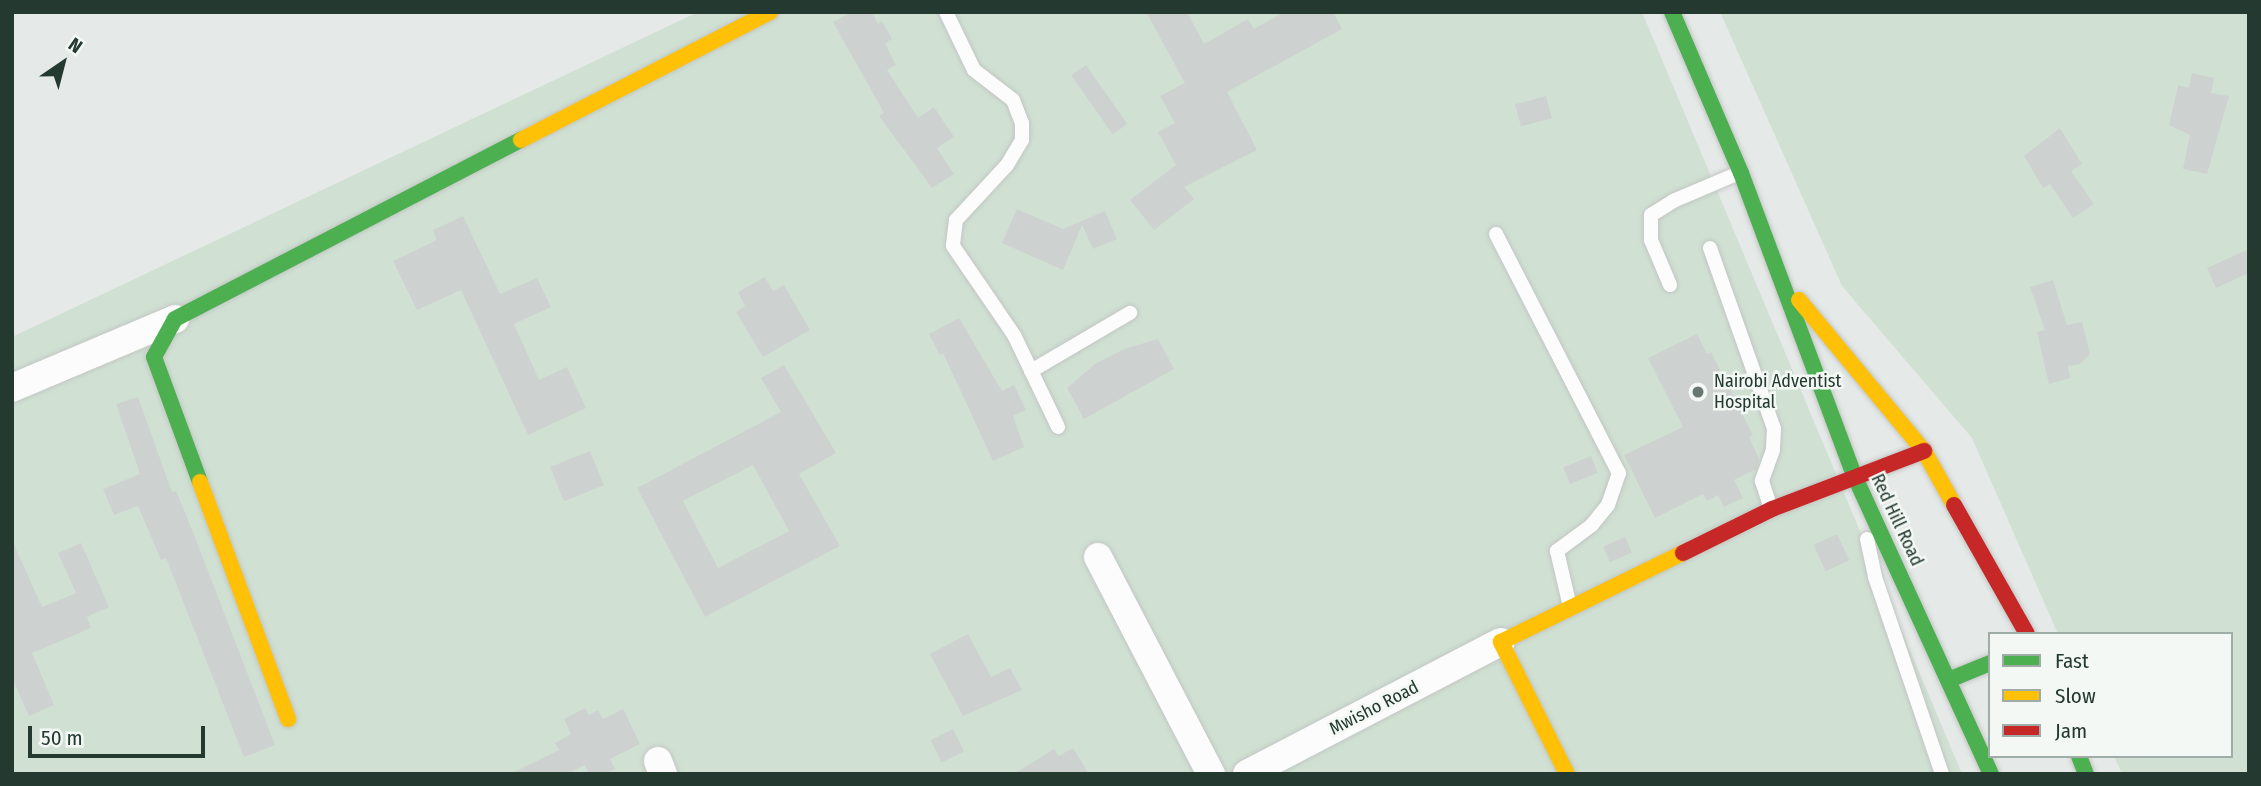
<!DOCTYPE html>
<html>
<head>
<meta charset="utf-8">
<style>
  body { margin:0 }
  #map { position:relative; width:2261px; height:786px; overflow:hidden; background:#e5e9e7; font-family:"Fira Sans Condensed",sans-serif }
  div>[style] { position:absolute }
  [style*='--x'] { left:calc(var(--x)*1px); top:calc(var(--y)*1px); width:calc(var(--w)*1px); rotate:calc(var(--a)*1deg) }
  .green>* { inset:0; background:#d0e1d3 }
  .building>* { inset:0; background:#cdd2d0; transform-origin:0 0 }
  .roads { filter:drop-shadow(0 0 2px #c2c6c4) drop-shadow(0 0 2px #c2c6c4) }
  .lane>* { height:14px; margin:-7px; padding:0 7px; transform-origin:7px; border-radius:7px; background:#fbfcfb }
  .street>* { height:28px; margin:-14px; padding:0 14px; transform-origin:14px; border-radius:14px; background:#fbfcfb }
  .fast>* { height:16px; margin:-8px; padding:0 8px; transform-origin:8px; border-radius:8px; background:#4caf50 }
  .slow>* { height:16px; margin:-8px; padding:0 8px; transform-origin:8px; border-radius:8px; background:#ffc107 }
  .jam>* { height:16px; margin:-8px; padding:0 8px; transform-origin:8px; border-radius:8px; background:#c62828 }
  .dots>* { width:19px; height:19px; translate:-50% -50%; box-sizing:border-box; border:4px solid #f3f8f5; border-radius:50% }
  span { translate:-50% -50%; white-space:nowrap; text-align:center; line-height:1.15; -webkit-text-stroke:5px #f3f8f5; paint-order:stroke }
  .poi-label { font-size:18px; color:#243a31 }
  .left { translate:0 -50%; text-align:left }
  .street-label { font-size:18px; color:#243a31 }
  .frame { position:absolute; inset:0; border:14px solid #243a31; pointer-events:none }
  .legend { position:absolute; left:1988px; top:632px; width:245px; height:126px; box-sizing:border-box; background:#f3f8f5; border:2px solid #a0aca7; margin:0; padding:9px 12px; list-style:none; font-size:21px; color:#243a31 }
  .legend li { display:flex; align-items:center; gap:14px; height:35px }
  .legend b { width:35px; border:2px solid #a0aca7 }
  .north { position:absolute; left:28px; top:28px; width:70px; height:70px; -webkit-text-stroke:5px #f3f8f5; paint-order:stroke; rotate:35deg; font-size:19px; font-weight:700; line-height:28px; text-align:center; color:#243a31 }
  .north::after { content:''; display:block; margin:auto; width:24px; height:32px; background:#243a31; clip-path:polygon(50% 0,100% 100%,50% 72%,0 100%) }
  .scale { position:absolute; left:28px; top:726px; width:177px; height:32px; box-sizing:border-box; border:4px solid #243a31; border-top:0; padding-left:9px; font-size:21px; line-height:24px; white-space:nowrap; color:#243a31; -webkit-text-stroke:5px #f3f8f5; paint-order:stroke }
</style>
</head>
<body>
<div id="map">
  <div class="green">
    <div style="clip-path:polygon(698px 12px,1642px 12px,1962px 774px,12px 774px,12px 337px)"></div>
    <div style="clip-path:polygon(1720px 12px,2249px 12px,2249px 774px,2122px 774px,2114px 756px,2231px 756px,2231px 634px,2058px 634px,1972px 438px,1842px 286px)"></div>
  </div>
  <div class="building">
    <div style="clip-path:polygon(852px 12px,872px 12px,878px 24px,882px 21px,892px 39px,885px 43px,896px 65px,887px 70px,918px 118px,934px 107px,954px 137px,937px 148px,954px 174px,932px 188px,879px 116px,884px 113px,833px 22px)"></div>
    <div style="clip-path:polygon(1146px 12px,1187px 12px,1204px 44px,1248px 19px,1254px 29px,1284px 12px,1333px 12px,1342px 29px,1227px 92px,1257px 150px,1184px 187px,1194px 199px,1154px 230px,1130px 200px,1176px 165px,1158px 132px,1175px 123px,1160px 96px,1185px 83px)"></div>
    <div style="left:1086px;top:65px;width:72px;height:18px;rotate:55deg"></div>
    <div style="clip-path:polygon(2192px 73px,2214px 78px,2211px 93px,2229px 96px,2207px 174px,2183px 169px,2190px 135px,2169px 125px,2178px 85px,2189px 88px)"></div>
    <div style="left:1546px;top:96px;width:23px;height:32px;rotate:75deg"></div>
    <div style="clip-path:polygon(2060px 128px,2082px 164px,2071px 171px,2094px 204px,2073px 218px,2050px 184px,2043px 188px,2024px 156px)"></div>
    <div style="clip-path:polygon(1017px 209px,1063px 229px,1105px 211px,1117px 239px,1093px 249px,1082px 225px,1063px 270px,1002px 243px)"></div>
    <div style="clip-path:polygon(463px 216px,500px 294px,537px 278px,551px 307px,514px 324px,539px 380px,567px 367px,586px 408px,528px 435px,461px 290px,417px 310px,393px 261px,437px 240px,433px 230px)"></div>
    <div style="clip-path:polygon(2249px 249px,2249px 273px,2216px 288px,2207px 268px)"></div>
    <div style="clip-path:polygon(765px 277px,773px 291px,784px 285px,810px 330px,763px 357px,736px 312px,745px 306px,738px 292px)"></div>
    <div style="clip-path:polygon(2053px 280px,2067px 325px,2082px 322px,2090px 354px,2080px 364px,2068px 366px,2070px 378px,2049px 384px,2037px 332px,2045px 330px,2030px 287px)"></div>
    <div style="clip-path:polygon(959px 318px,1002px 391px,1014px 385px,1026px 410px,1013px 416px,1024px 447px,993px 461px,943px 353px,940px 355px,929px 334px)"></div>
    <div style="clip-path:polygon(1697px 334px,1707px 354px,1711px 352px,1753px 435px,1749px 437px,1759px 459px,1756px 469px,1734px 480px,1743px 498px,1724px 507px,1718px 495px,1707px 501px,1703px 494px,1655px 518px,1624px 455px,1683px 427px,1648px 358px)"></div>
    <div style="clip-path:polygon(1158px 339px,1174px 369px,1084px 419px,1067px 388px,1095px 364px,1124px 349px)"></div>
    <div style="clip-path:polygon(evenodd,784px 365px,836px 453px,799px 474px,840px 546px,705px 617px,637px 488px,781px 412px,761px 378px,784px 365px,753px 465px,789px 531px,718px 568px,683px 501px,753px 465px)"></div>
    <div style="clip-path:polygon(138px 397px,172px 492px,176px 491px,193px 532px,275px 745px,244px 757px,166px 558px,161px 560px,138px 506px,114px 515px,103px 489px,140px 474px,116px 404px)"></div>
    <div style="left:590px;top:451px;width:37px;height:43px;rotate:68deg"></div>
    <div style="left:1591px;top:456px;width:18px;height:30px;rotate:68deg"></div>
    <div style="left:1837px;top:534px;width:29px;height:26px;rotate:65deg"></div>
    <div style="left:1625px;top:537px;width:17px;height:24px;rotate:66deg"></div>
    <div style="clip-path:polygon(12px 540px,42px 607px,76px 593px,58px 553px,81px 543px,109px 607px,87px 617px,91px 628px,32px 653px,54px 705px,29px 716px,12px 678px)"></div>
    <div style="clip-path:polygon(968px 634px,991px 677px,1010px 668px,1022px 690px,963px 716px,930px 654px)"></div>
    <div style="clip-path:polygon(585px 708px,589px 715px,598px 710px,603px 719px,623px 709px,640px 744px,610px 759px,615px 769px,605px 774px,589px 774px,585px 765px,567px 774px,510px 774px,559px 750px,555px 743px,571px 734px,564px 719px)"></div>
    <div style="left:953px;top:729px;width:25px;height:25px;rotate:64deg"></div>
    <div style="clip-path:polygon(1073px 748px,1089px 774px,1014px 774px,1054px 749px,1059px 756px)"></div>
  </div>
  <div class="roads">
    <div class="lane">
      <div style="--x:946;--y:12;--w:64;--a:64.2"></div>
      <div style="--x:974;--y:70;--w:49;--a:37.6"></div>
      <div style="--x:1013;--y:100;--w:25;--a:69"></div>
      <div style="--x:1022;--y:123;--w:17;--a:90"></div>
      <div style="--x:1022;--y:140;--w:29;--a:121"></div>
      <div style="--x:1007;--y:165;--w:75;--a:132.8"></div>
      <div style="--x:956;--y:220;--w:26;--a:97"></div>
      <div style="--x:953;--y:246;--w:108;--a:55.6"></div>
      <div style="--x:1014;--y:335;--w:102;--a:64.4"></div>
      <div style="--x:1496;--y:234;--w:269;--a:62.8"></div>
      <div style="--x:1619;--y:473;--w:34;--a:109"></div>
      <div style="--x:1608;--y:505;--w:26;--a:129"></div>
      <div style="--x:1592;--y:525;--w:44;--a:143.4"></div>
      <div style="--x:1557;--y:551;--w:57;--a:76.9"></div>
      <div style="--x:1710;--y:248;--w:192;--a:70.5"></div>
      <div style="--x:1774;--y:429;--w:21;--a:93"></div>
      <div style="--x:1773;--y:450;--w:33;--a:110"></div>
      <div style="--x:1762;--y:481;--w:28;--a:72"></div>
      <div style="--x:1670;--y:285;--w:49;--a:-112.9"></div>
      <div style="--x:1651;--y:240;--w:25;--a:-90"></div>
      <div style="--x:1651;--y:215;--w:26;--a:-32"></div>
      <div style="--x:1673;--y:201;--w:72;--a:-23"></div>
      <div style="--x:1031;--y:371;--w:115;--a:-30.4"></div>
      <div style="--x:1867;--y:539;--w:39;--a:78"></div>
      <div style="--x:1875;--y:577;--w:208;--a:71.2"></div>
    </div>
    <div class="street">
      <div style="--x:12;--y:388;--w:177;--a:-22.9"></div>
      <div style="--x:1098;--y:557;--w:245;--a:62.5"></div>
      <div style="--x:658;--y:761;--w:14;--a:69"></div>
      <div style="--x:1247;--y:774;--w:286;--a:-27.5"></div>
    </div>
    <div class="fast">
      <div style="--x:1672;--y:12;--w:175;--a:66.8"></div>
      <div style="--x:1741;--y:173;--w:322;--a:69.5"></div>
      <div style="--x:1854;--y:475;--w:329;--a:65.4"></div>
      <div style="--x:200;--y:482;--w:133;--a:-110.2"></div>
      <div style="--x:154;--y:357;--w:43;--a:-61.1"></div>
      <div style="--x:175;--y:319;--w:390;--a:-27.4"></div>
      <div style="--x:1951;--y:679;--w:42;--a:-22.3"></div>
      <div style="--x:2079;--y:756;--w:19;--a:69"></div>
    </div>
    <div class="slow">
      <div style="--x:521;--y:140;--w:280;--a:-27.2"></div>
      <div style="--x:1799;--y:300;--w:196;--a:50.4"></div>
      <div style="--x:1924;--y:451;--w:62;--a:60.9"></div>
      <div style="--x:200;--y:482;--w:253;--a:69.6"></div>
      <div style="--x:1567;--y:774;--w:148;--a:-116.6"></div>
      <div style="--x:1501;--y:642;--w:203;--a:-26.1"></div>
    </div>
    <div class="jam">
      <div style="--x:1954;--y:505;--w:148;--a:60.5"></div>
      <div style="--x:1683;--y:553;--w:99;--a:-26.3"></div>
      <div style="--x:1772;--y:509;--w:163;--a:-20.9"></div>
    </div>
  </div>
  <div class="dots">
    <div style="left:1698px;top:392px;background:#687771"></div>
  </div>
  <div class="poi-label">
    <span class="left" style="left:1714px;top:392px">Nairobi Adventist<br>Hospital</span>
  </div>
  <div class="street-label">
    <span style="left:1897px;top:520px;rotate:65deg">Red Hill Road</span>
    <span style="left:1374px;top:708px;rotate:-27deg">Mwisho Road</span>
  </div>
  <div class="frame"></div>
  <ul class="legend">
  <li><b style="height:9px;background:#4caf50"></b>Fast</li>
  <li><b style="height:9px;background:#ffc107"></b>Slow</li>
  <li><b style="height:9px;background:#c62828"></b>Jam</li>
  </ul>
  <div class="north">N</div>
  <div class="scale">50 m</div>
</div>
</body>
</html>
